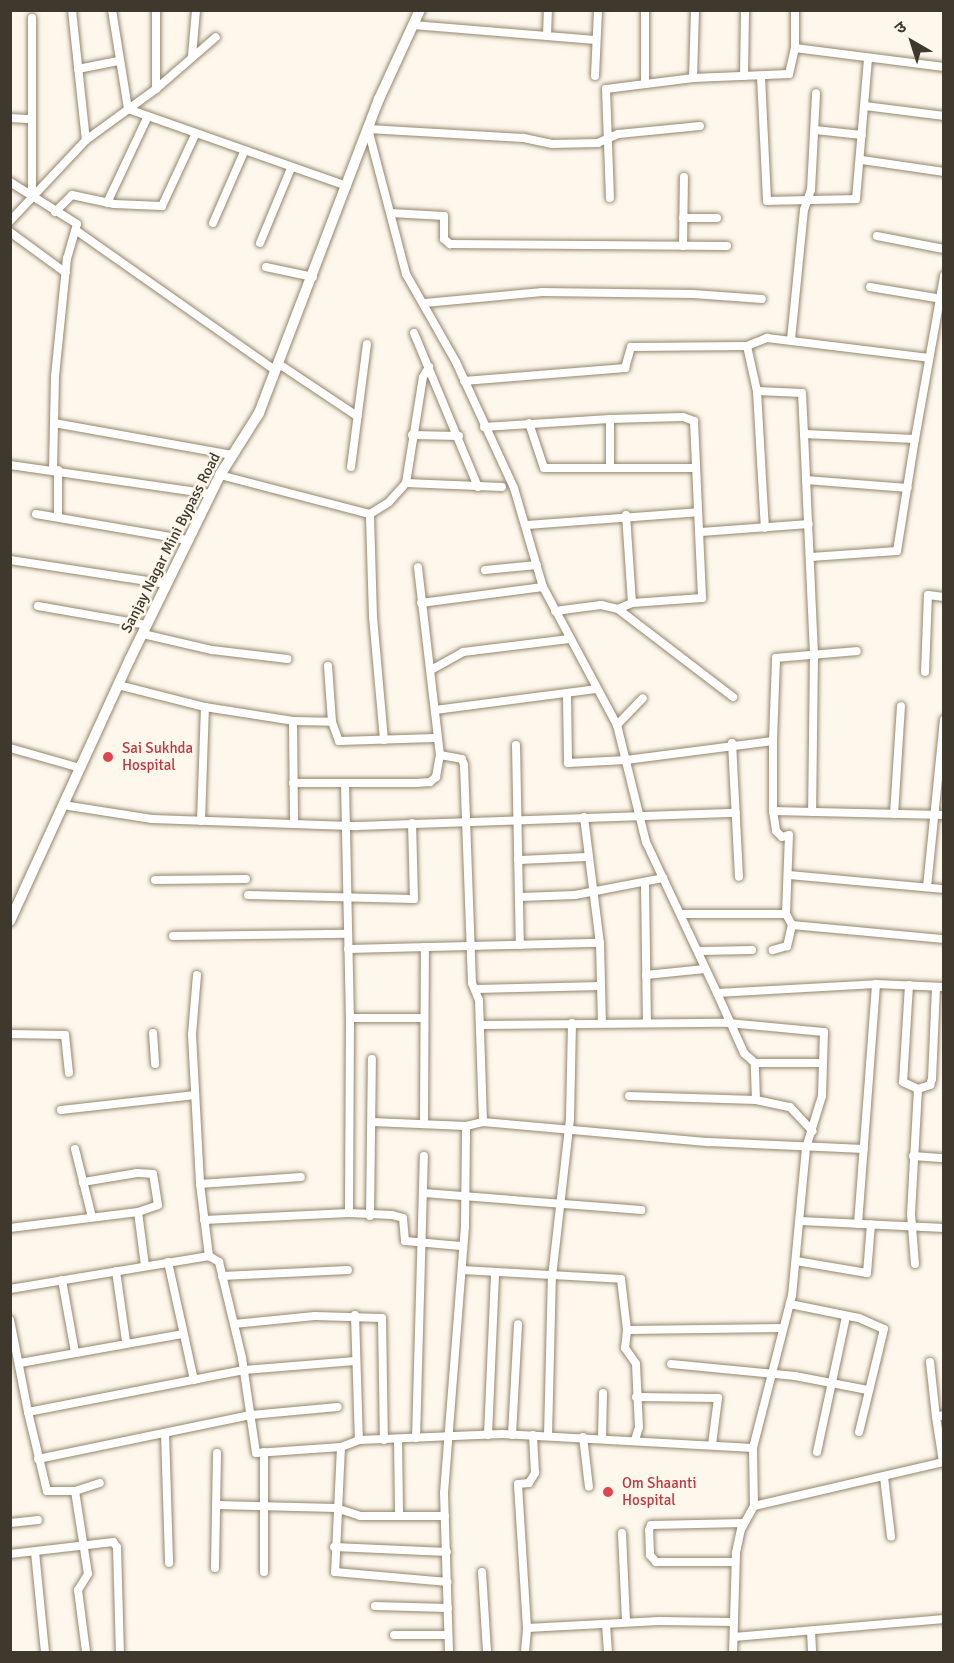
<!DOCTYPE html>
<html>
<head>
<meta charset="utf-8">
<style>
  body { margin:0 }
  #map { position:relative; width:954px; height:1663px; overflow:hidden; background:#fdf7ec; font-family:Signika,"Noto Sans Devanagari",sans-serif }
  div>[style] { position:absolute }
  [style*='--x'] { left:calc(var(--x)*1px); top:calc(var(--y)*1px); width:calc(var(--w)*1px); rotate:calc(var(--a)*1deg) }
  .roads { filter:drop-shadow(0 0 2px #94866c) drop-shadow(0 0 2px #94866c) }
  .street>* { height:8px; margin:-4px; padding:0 4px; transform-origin:4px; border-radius:4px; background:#fff }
  .secondary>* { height:10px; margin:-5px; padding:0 5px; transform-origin:5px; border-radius:5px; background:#fff }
  .dots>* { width:16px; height:16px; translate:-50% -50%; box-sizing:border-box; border:3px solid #fdf7ec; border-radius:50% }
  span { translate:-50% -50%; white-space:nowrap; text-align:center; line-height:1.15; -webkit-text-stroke:5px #fdf7ec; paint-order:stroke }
  .street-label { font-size:15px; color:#3e382d }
  .health-label { font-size:15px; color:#be3a42 }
  .left { translate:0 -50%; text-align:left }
  .frame { position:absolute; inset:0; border:12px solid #3e382d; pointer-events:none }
  .north { position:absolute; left:882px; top:12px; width:60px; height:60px; -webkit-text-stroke:4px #fdf7ec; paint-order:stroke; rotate:321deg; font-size:16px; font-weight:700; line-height:24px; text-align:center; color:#3e382d }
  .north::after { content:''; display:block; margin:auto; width:21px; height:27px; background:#3e382d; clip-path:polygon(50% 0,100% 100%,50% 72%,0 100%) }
</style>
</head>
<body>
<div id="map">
  <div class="roads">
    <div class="street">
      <div style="--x:72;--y:10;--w:131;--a:83.9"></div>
      <div style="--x:112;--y:10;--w:100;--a:80.8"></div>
      <div style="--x:156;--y:10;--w:79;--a:90"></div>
      <div style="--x:32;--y:18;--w:179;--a:90"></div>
      <div style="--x:413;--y:25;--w:183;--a:4.7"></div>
      <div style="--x:547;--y:36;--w:26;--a:-88"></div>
      <div style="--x:795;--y:48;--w:150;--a:7.3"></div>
      <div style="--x:192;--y:56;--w:46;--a:-85"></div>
      <div style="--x:78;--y:69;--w:41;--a:-11.3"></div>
      <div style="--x:595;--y:76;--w:66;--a:-87.4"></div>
      <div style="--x:744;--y:76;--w:66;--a:-89.1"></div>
      <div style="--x:761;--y:77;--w:124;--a:87.2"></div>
      <div style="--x:767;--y:201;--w:89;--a:-1.3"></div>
      <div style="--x:856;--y:199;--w:141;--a:-85.1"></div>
      <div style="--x:693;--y:78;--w:68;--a:-88.3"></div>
      <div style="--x:645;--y:84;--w:74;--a:-90"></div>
      <div style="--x:865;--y:106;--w:80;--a:7.2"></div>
      <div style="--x:128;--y:109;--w:232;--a:19.4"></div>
      <div style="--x:10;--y:118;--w:22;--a:3"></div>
      <div style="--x:700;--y:126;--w:82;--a:174.4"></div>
      <div style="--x:618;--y:134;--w:22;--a:156"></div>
      <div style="--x:598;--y:143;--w:46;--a:178.8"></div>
      <div style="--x:552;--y:144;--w:30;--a:-168"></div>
      <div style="--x:523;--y:138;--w:155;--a:-176.7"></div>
      <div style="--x:368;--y:129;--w:150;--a:75.3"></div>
      <div style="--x:406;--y:274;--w:101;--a:60.4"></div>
      <div style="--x:456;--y:362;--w:139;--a:65.3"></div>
      <div style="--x:514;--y:488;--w:103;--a:73.7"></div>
      <div style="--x:543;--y:587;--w:157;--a:61.8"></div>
      <div style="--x:617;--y:725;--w:121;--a:76.1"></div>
      <div style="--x:646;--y:842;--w:167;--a:64.8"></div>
      <div style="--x:815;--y:130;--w:47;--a:6.1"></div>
      <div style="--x:862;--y:160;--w:83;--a:8.3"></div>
      <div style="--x:10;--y:182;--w:79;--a:32.1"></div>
      <div style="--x:77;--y:224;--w:35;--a:106"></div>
      <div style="--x:67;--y:258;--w:119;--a:95.8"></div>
      <div style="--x:55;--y:376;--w:93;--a:91.2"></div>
      <div style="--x:610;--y:198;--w:109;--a:-92.1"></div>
      <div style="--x:606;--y:89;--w:88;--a:-7.2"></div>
      <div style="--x:693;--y:78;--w:96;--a:-2.4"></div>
      <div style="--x:789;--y:74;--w:27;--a:-77"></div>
      <div style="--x:795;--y:48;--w:38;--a:-90"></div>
      <div style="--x:107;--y:203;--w:94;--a:-64.8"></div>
      <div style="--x:55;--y:212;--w:24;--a:-45"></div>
      <div style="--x:72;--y:195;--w:43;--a:12.1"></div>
      <div style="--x:114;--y:204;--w:48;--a:2.4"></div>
      <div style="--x:162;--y:206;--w:78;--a:-65.1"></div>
      <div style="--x:391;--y:213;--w:53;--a:3.2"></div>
      <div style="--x:444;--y:216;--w:23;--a:90"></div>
      <div style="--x:444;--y:239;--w:8;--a:40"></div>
      <div style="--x:450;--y:244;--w:277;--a:0.4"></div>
      <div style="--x:683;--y:218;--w:34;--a:0"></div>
      <div style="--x:10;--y:221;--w:111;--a:-46.8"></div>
      <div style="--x:86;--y:140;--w:87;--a:-36.1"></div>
      <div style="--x:156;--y:89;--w:79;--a:-40.9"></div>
      <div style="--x:213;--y:223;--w:77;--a:-66.4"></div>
      <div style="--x:77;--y:231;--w:243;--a:35.1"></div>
      <div style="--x:10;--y:232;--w:69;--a:36.2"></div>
      <div style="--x:877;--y:236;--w:68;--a:11"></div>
      <div style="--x:260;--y:243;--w:81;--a:-67.5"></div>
      <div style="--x:683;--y:246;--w:69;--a:-89.2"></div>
      <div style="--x:266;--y:267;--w:48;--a:12"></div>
      <div style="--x:870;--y:287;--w:73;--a:9.5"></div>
      <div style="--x:425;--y:303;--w:118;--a:-5.4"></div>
      <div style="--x:542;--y:292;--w:151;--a:0.8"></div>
      <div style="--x:693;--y:294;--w:69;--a:4.1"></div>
      <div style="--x:414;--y:333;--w:167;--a:67.4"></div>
      <div style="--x:791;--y:340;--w:131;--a:-84.3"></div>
      <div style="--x:804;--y:210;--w:21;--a:-71"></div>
      <div style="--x:811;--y:190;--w:97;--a:-87"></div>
      <div style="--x:747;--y:346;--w:46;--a:77.5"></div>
      <div style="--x:757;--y:391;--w:137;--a:86.7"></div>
      <div style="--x:279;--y:364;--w:94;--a:33.7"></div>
      <div style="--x:464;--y:381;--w:162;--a:-4.6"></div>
      <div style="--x:625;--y:368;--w:22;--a:-74"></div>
      <div style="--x:631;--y:347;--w:116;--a:-0.5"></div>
      <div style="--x:747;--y:346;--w:22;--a:-22"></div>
      <div style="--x:767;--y:338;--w:163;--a:7"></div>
      <div style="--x:757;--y:391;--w:45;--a:2.5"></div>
      <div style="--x:802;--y:393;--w:41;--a:87.2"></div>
      <div style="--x:804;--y:434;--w:111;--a:2.6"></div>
      <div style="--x:915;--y:439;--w:166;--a:-79.9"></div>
      <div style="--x:610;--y:419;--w:46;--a:90"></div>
      <div style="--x:54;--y:423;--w:181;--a:10.2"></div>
      <div style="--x:529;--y:423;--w:47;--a:71.6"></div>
      <div style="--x:544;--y:468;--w:152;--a:0"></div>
      <div style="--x:484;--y:427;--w:126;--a:-3.6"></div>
      <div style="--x:610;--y:419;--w:73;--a:-1.6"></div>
      <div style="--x:683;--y:417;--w:12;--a:20"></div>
      <div style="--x:694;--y:421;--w:177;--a:87.4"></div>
      <div style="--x:702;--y:598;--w:70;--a:175.9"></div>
      <div style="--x:632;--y:603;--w:15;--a:157"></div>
      <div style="--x:804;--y:434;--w:220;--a:87.4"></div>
      <div style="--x:814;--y:654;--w:158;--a:90.7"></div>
      <div style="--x:412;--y:435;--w:47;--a:1.2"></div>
      <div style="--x:10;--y:465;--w:203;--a:8.2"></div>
      <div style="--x:351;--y:467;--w:124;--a:-82.6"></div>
      <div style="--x:220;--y:475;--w:155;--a:14.6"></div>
      <div style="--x:806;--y:480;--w:102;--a:4.5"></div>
      <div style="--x:406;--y:483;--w:96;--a:2.4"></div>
      <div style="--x:36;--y:514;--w:154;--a:9.7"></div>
      <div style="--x:626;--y:515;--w:88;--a:86.1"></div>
      <div style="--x:58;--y:517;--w:47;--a:-90"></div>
      <div style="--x:527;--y:525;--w:171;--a:-4.3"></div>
      <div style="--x:701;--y:532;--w:108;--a:-4.2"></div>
      <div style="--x:811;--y:557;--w:86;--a:-4"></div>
      <div style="--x:897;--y:551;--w:113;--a:-80.9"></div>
      <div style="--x:10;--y:560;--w:159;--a:8.7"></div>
      <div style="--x:485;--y:570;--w:52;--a:-5.5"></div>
      <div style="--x:421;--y:603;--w:123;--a:-7.5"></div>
      <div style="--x:38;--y:606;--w:111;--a:9.9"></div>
      <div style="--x:555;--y:611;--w:46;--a:-7.4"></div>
      <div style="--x:601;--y:605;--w:17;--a:13"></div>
      <div style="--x:618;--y:609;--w:145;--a:37.4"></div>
      <div style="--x:143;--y:634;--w:71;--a:13.1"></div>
      <div style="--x:212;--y:650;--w:76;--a:6.8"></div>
      <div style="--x:328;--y:666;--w:56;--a:85.9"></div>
      <div style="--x:332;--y:722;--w:20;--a:70"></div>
      <div style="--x:339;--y:741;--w:96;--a:-1.8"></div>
      <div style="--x:431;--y:670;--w:37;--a:-29"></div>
      <div style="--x:463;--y:652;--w:107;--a:-7"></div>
      <div style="--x:925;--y:672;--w:77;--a:-87.8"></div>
      <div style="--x:928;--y:595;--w:16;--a:7"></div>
      <div style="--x:118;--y:685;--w:90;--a:14.2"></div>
      <div style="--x:205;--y:707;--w:89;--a:9"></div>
      <div style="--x:293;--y:721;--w:39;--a:1"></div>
      <div style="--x:567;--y:696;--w:67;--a:89.1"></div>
      <div style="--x:568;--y:763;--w:58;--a:-3"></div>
      <div style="--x:626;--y:760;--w:148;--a:-7.4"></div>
      <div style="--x:773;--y:741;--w:70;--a:90"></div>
      <div style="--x:773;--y:811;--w:20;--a:81"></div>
      <div style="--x:776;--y:831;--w:8;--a:45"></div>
      <div style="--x:782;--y:837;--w:7;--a:-16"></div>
      <div style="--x:789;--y:835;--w:79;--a:92.2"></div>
      <div style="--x:786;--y:914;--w:13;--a:61"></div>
      <div style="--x:792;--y:925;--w:22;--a:103"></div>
      <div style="--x:787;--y:946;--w:15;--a:164"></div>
      <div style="--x:435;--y:710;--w:162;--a:-7.4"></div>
      <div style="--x:293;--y:721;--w:103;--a:89.4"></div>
      <div style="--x:617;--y:725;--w:37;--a:-46"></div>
      <div style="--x:384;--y:740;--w:123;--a:-95.1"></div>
      <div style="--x:373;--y:617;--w:103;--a:-91.7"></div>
      <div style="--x:370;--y:514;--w:22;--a:-32"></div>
      <div style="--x:389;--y:502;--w:25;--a:-48"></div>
      <div style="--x:406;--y:483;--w:107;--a:-80.9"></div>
      <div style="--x:423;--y:377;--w:12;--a:-59"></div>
      <div style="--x:773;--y:741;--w:83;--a:-87.9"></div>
      <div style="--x:776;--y:658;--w:81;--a:-4.9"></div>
      <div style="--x:732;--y:743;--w:134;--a:87"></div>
      <div style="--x:516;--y:745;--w:200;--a:88.9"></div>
      <div style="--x:10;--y:748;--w:73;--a:15.9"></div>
      <div style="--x:440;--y:755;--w:22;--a:10"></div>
      <div style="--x:462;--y:759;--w:6;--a:72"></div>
      <div style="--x:464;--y:765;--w:218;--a:87.9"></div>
      <div style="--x:472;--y:983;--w:18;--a:68"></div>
      <div style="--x:479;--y:1000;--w:122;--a:88.1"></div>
      <div style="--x:293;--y:783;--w:123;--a:0"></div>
      <div style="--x:416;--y:783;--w:14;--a:-4"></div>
      <div style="--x:430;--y:782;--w:8;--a:-40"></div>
      <div style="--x:436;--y:777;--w:22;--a:-80"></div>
      <div style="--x:440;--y:755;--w:189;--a:-96.7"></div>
      <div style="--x:345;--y:783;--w:235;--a:88.8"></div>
      <div style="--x:350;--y:1018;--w:195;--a:90.3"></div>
      <div style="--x:63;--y:805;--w:90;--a:8.9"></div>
      <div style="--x:152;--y:819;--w:205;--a:2"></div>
      <div style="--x:357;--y:826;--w:379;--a:-2"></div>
      <div style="--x:773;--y:811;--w:171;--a:1.3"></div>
      <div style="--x:894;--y:814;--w:108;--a:-86.3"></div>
      <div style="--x:584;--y:817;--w:127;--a:82.8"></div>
      <div style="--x:600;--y:943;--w:80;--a:88.6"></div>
      <div style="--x:201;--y:821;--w:114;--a:-88"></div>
      <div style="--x:518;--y:860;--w:70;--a:-2.5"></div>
      <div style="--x:789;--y:875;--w:156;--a:5.2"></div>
      <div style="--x:155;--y:880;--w:91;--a:-0.6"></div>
      <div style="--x:645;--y:884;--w:138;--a:89.2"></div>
      <div style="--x:927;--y:887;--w:168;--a:-84.2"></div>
      <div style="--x:248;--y:895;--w:166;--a:1.4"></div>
      <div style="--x:414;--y:899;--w:76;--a:-91.5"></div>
      <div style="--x:520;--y:897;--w:55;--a:-2.1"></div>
      <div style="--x:575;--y:895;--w:90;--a:-10.9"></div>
      <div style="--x:682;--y:914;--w:104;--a:0"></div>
      <div style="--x:792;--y:925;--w:153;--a:5.3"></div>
      <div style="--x:173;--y:936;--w:175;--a:-0.7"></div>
      <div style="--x:348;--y:949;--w:252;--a:-1.4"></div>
      <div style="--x:700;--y:951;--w:52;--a:-1.1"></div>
      <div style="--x:197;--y:975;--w:60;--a:94.8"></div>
      <div style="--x:192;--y:1035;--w:149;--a:86.9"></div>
      <div style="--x:200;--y:1184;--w:73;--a:82.9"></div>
      <div style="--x:646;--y:975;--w:59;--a:-5.8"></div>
      <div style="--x:909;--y:985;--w:97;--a:93.5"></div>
      <div style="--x:903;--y:1082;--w:17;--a:25"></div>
      <div style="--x:918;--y:1089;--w:13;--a:-18"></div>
      <div style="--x:930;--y:1085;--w:6;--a:-72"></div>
      <div style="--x:932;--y:1079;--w:92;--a:-87.5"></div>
      <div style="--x:476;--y:989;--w:125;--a:-1.4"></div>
      <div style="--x:350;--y:1018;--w:74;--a:0"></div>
      <div style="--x:481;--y:1025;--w:247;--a:-0.5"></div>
      <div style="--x:728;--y:1023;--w:96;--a:5.4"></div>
      <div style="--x:824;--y:1032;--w:64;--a:91.8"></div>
      <div style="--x:822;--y:1096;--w:54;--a:107.1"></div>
      <div style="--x:806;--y:1148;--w:148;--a:95.4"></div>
      <div style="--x:792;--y:1295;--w:158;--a:104.3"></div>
      <div style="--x:753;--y:1448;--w:58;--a:89"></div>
      <div style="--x:754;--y:1506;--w:26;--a:119"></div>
      <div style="--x:741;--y:1529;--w:25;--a:102"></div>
      <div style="--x:736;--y:1553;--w:99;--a:91.7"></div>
      <div style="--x:153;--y:1033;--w:31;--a:86"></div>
      <div style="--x:10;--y:1034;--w:55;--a:1"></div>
      <div style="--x:65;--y:1035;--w:38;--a:84"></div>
      <div style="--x:755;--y:1063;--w:68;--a:0"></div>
      <div style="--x:629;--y:1096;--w:127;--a:1.8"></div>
      <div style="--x:756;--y:1100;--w:35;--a:12"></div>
      <div style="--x:790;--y:1107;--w:33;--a:47"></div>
      <div style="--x:756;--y:1100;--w:37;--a:-92"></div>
      <div style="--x:755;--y:1063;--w:15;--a:-138"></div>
      <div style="--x:744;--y:1053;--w:66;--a:-114.2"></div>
      <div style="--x:717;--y:993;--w:159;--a:-3.2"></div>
      <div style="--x:876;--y:984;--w:68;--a:2.5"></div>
      <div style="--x:61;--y:1110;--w:135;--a:-6.4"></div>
      <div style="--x:372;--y:1122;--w:94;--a:2.4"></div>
      <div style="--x:466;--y:1126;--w:17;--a:-13"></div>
      <div style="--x:483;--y:1122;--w:227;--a:5.1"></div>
      <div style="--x:709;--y:1142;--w:155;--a:2.6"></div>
      <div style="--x:424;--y:1123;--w:176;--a:-89.7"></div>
      <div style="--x:75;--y:1149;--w:70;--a:76"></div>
      <div style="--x:913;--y:1156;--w:31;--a:4"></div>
      <div style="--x:200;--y:1184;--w:101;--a:-4"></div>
      <div style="--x:424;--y:1193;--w:218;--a:4.5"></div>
      <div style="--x:138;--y:1212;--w:54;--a:82.6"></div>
      <div style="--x:370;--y:1216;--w:157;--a:-89.3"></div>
      <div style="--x:204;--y:1220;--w:145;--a:-2.8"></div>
      <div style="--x:349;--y:1213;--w:43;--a:2.7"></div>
      <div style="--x:392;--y:1215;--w:11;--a:15"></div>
      <div style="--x:403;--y:1218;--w:23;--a:85"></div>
      <div style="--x:405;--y:1241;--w:56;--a:5.1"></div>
      <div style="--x:801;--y:1221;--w:143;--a:2.8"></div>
      <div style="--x:858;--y:1224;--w:241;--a:-85.7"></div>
      <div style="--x:10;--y:1228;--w:129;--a:-7.1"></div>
      <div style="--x:138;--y:1212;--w:21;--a:-19"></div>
      <div style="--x:158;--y:1205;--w:31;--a:-99"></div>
      <div style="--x:153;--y:1174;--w:16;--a:-176"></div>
      <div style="--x:137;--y:1173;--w:55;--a:170.5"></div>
      <div style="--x:796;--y:1261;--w:72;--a:9.6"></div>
      <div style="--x:867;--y:1273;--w:49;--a:-85.3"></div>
      <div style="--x:168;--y:1262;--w:121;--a:77.6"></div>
      <div style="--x:915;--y:1264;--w:50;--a:-94.6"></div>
      <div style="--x:911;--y:1214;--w:125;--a:-86.8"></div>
      <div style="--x:462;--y:1270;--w:159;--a:3.2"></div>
      <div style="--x:621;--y:1279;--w:51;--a:83.3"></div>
      <div style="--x:627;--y:1330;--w:18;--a:96"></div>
      <div style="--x:625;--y:1348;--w:19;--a:55"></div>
      <div style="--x:636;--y:1364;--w:63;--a:87.3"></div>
      <div style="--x:639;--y:1427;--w:14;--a:107"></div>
      <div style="--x:116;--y:1271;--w:71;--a:81.9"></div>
      <div style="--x:222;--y:1276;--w:126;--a:-2.7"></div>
      <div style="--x:62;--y:1280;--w:73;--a:79.8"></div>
      <div style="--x:10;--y:1289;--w:202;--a:-9.4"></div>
      <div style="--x:209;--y:1256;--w:12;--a:31"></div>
      <div style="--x:219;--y:1262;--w:99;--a:76.5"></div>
      <div style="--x:242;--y:1358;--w:96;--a:81.6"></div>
      <div style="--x:256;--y:1453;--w:85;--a:-4"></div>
      <div style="--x:341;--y:1447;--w:19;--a:-21"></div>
      <div style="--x:359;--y:1440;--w:143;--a:-2.4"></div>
      <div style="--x:502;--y:1434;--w:251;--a:3.2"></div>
      <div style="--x:790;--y:1304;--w:70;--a:11.5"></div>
      <div style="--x:859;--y:1318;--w:27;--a:24"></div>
      <div style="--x:884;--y:1329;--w:106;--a:103.6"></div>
      <div style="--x:355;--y:1315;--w:125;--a:88.2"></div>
      <div style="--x:10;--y:1320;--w:94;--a:78.9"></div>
      <div style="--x:28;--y:1412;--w:220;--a:-11"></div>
      <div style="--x:244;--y:1370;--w:111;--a:-4.6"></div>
      <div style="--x:234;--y:1324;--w:81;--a:-5.6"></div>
      <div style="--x:315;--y:1316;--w:67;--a:1.7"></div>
      <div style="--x:382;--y:1318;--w:122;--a:89.1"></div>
      <div style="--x:627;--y:1330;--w:156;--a:-0.7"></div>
      <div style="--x:930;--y:1362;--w:55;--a:83.8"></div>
      <div style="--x:20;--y:1363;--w:166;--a:-10.1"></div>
      <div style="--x:671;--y:1364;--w:125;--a:5.5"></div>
      <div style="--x:795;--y:1376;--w:74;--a:10.9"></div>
      <div style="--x:636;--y:1397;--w:82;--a:0.7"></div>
      <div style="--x:718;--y:1398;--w:47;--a:97.3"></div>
      <div style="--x:28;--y:1412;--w:81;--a:76.5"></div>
      <div style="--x:47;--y:1491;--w:28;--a:0"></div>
      <div style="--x:75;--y:1491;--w:26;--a:-18"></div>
      <div style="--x:165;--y:1433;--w:130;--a:88.2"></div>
      <div style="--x:488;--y:1435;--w:161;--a:-87.5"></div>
      <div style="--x:512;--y:1435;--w:111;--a:-86.9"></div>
      <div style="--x:548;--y:1436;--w:159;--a:-88.6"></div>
      <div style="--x:552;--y:1277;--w:160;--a:-83.5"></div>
      <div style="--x:570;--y:1118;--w:95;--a:-88.8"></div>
      <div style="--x:583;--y:1437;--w:50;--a:83.2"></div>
      <div style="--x:416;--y:1438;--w:282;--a:-88.4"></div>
      <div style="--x:602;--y:1438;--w:45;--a:-88.7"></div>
      <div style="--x:398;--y:1439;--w:76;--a:89.2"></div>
      <div style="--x:341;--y:1447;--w:125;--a:92.7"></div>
      <div style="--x:335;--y:1572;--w:113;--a:5.1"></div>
      <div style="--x:264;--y:1452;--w:120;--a:90"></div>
      <div style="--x:817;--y:1452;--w:138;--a:-77.9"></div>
      <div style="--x:38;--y:1459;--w:217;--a:-11.7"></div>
      <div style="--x:251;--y:1415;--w:87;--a:-5.3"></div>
      <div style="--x:884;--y:1477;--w:60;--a:83.3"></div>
      <div style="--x:75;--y:1491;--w:84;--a:81.1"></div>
      <div style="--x:88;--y:1574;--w:19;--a:122"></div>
      <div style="--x:78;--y:1590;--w:63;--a:82.6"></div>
      <div style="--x:216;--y:1505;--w:120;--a:1.4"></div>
      <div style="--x:336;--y:1508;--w:25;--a:18"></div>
      <div style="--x:360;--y:1516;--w:85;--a:0"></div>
      <div style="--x:754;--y:1506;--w:194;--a:-13.1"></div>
      <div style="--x:943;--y:1462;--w:46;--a:-98.8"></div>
      <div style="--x:936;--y:1417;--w:8;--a:-14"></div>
      <div style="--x:10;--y:1523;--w:28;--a:-6"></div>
      <div style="--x:622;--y:1533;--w:89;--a:87.4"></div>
      <div style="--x:334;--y:1547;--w:113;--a:2.5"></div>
      <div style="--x:35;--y:1552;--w:100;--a:84.3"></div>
      <div style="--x:10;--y:1554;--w:104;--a:-6.6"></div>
      <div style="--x:113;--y:1542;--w:6;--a:51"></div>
      <div style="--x:117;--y:1547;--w:105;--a:88.4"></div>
      <div style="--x:735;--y:1562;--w:79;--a:180"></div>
      <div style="--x:656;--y:1562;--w:9;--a:-131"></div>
      <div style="--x:650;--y:1555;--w:25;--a:-92"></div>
      <div style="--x:649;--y:1530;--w:5;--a:-68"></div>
      <div style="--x:651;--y:1525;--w:93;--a:-1.2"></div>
      <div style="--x:215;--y:1568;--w:115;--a:-89"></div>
      <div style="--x:482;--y:1572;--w:80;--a:86.4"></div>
      <div style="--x:375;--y:1606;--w:73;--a:1.6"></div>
      <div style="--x:606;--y:1624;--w:28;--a:86"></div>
      <div style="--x:527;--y:1628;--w:132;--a:-3"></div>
      <div style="--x:659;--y:1621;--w:75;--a:0.8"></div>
      <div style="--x:811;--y:1631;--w:21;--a:87"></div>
      <div style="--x:394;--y:1635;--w:53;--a:0"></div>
      <div style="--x:734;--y:1637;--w:211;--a:-4.9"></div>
      <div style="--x:449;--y:1652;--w:159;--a:-91.8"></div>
      <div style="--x:444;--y:1493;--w:267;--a:-85.5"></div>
      <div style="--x:465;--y:1227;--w:101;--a:-89.4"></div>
      <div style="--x:525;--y:1652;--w:24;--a:-85"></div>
      <div style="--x:527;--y:1628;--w:144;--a:-93.6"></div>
      <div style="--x:518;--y:1484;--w:11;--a:-5"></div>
      <div style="--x:529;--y:1483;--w:12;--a:-59"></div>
      <div style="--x:535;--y:1473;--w:38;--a:-93"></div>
    </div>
    <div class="secondary">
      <div style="--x:10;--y:921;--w:288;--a:-65.4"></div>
      <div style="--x:130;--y:659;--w:205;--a:-63.9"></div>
      <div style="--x:220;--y:475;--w:73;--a:-57.8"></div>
      <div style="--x:259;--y:413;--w:336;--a:-69.1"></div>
      <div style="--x:379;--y:99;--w:98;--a:-65.3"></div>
    </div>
  </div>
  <div class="dots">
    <div style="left:108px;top:757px;background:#e0444e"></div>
    <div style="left:608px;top:1492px;background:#e0444e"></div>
  </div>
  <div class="street-label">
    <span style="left:171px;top:543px;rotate:-63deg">Sanjay Nagar Mini Bypass Road</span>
  </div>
  <div class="health-label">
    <span class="left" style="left:122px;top:757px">Sai Sukhda<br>Hospital</span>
    <span class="left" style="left:622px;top:1492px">Om Shaanti<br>Hospital</span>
  </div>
  <div class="frame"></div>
  <div class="north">उ</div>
</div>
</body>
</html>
